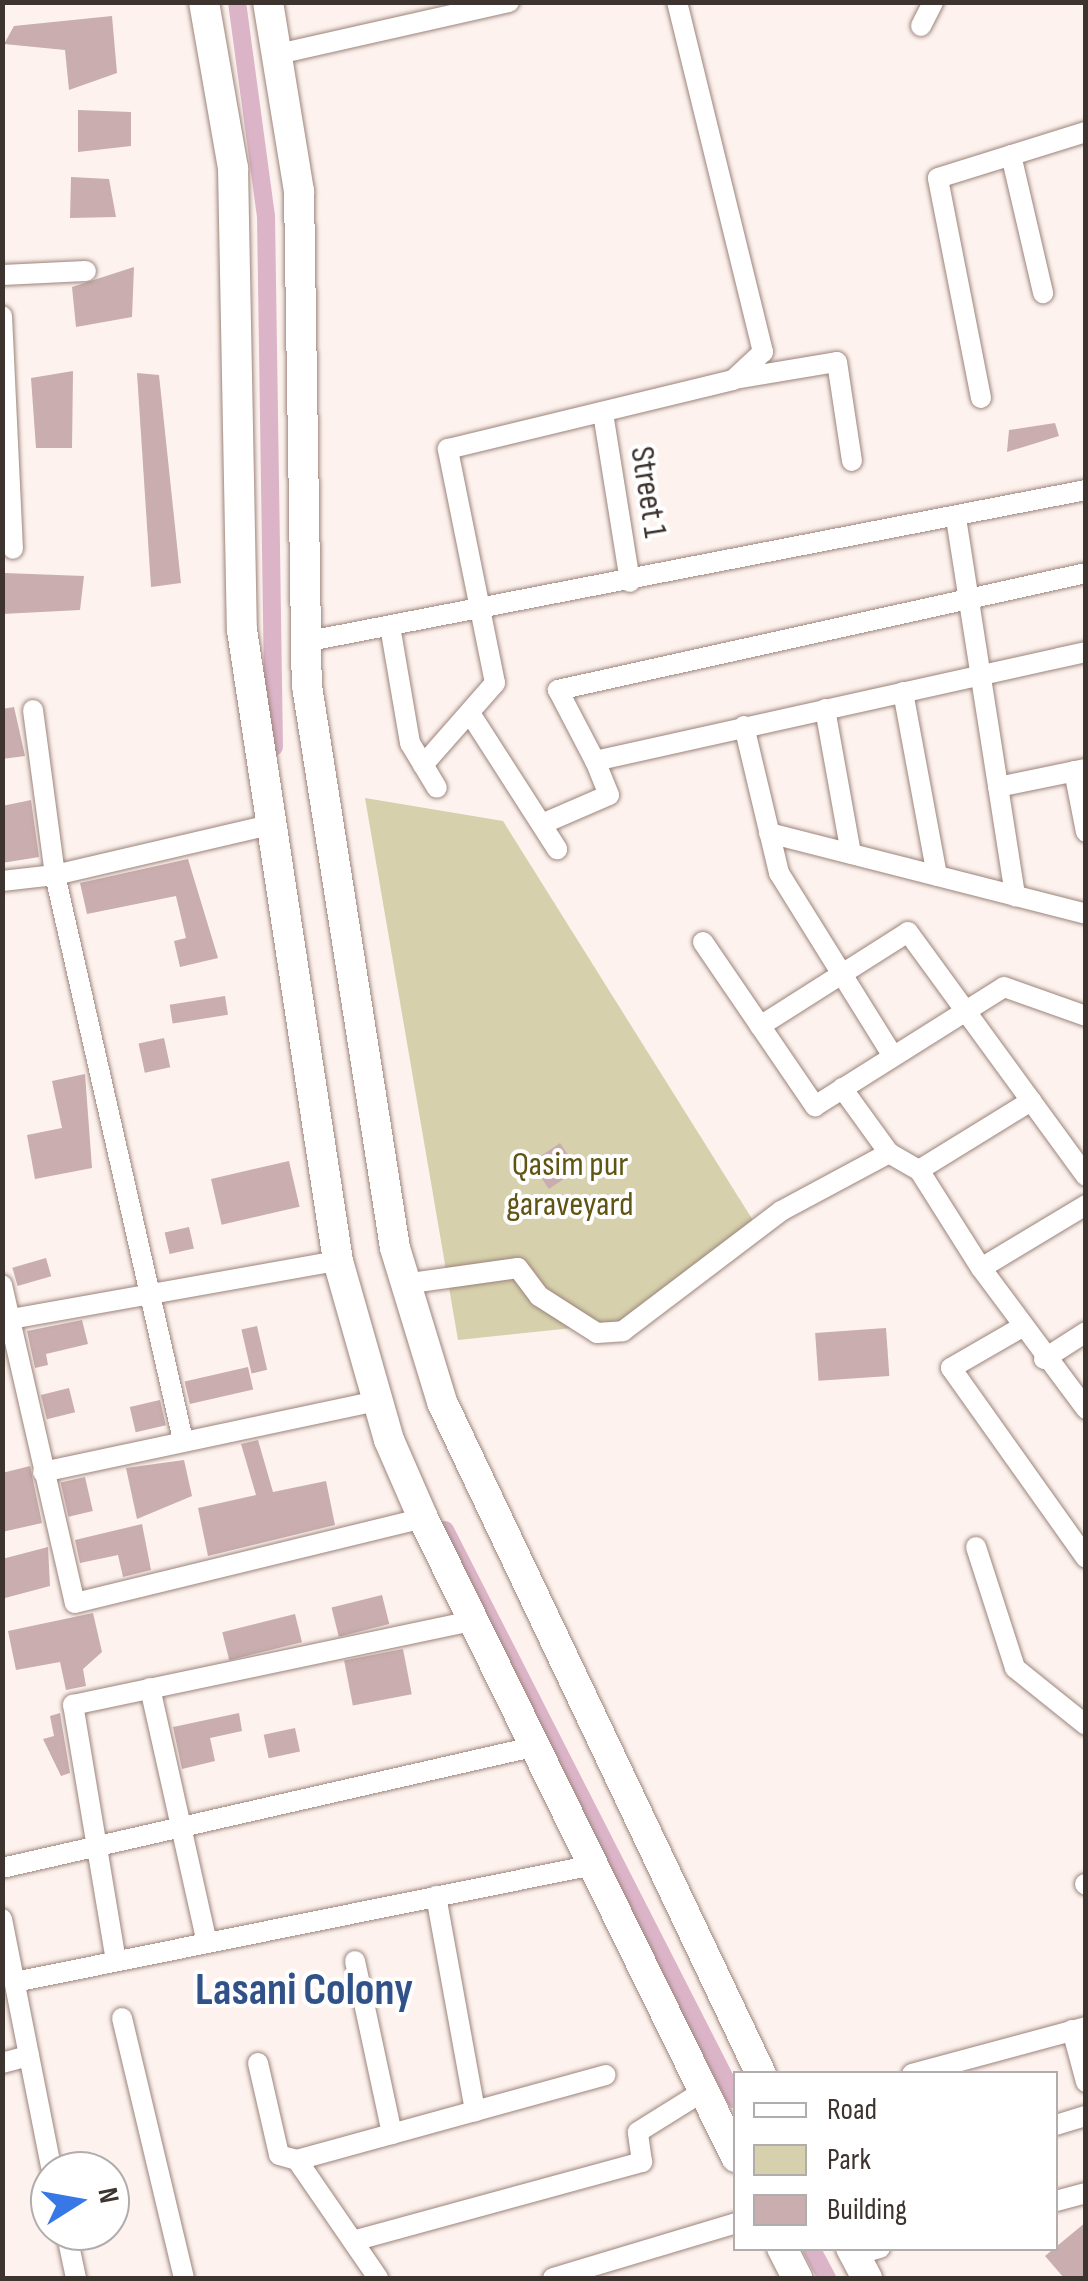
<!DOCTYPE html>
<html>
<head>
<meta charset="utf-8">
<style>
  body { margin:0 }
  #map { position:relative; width:1088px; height:2281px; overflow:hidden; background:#fdf2ee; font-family:"Sofia Sans Condensed",sans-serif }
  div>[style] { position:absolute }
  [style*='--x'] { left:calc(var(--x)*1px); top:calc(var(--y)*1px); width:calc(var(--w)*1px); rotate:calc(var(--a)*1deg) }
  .green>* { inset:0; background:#d6d0ac }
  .canal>* { height:18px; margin:-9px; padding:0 9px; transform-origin:9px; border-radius:9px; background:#dbb4c8 }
  .building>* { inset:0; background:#c9adaf; transform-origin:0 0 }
  .roads { filter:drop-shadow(0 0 2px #9c847b) drop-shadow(0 0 2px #9c847b) }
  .street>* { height:20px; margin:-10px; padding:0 10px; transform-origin:10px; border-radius:10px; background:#fff }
  .secondary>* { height:30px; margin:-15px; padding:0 15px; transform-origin:15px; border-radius:15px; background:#fff }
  span { translate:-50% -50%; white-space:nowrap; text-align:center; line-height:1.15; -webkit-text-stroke:8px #fff; paint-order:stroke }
  .street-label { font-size:35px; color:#3d332f }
  .park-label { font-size:35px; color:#5f5413 }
  .district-label { font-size:45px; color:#315189; font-weight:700 }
  .frame { position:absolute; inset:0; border:5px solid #3d332f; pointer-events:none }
  .legend { position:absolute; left:733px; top:2071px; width:325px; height:180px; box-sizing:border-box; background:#fff; border:2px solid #b1adac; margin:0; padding:12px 18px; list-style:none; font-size:30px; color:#3d332f }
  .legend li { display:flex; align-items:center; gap:20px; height:50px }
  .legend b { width:50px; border:2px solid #b1adac }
  .north { position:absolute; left:30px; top:2151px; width:100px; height:100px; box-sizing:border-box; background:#fff; border:2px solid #b1adac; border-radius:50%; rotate:79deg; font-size:28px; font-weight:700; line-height:40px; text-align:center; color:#3d332f }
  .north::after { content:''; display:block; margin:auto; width:35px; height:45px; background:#3878e6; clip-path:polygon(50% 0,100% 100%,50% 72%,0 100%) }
</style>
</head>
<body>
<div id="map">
  <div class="green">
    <div style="clip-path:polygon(365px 798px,503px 821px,754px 1222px,639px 1321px,458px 1340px)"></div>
  </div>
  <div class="canal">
    <div style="--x:237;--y:2;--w:216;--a:82.3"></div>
    <div style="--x:266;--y:216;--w:531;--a:89.14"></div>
    <div style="--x:445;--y:1530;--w:640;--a:62.95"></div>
    <div style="--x:811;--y:2248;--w:34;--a:62"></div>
  </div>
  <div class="building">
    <div style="clip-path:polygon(112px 16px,117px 73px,69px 90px,65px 50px,4px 44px,14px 26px)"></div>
    <div style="clip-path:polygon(78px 110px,131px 112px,131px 146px,78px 152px)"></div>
    <div style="clip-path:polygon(71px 177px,109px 179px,116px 217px,70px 218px)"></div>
    <div style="clip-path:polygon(134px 267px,132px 317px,76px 327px,72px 287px)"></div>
    <div style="clip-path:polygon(73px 371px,72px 448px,36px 448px,31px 378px)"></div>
    <div style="clip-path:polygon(137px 373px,159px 375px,181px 583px,151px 587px)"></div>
    <div style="clip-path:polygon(1055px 423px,1059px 436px,1007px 452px,1009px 430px)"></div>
    <div style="clip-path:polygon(4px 573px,84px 576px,80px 610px,2px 614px)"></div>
    <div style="clip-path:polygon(14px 707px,25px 756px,2px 759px,2px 709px)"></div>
    <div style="clip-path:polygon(31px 800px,39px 857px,2px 863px,2px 806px)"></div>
    <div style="clip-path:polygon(188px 859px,218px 958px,180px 967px,174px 941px,186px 938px,176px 896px,87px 914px,80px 883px)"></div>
    <div style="left:225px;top:996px;width:19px;height:56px;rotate:81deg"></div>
    <div style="left:164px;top:1038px;width:30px;height:26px;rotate:78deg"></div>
    <div style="clip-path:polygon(85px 1074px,92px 1168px,35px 1179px,27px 1135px,62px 1128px,52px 1081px)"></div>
    <div style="left:560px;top:1143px;width:32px;height:35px;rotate:56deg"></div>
    <div style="left:289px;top:1161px;width:47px;height:80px;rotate:77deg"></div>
    <div style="left:189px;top:1227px;width:22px;height:25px;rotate:77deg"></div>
    <div style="left:46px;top:1258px;width:19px;height:35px;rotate:74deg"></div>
    <div style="clip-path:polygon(82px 1320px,88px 1344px,46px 1354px,48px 1365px,35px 1368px,27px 1331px)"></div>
    <div style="left:257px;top:1326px;width:45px;height:16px;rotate:77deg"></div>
    <div style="left:886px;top:1328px;width:48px;height:71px;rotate:86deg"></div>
    <div style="left:248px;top:1367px;width:23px;height:65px;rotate:77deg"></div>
    <div style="left:69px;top:1388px;width:25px;height:29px;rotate:76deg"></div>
    <div style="left:160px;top:1400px;width:26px;height:31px;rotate:77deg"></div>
    <div style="clip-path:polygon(258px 1440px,273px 1492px,326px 1481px,335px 1525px,208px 1556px,198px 1508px,256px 1495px,241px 1444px)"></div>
    <div style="clip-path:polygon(184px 1460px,192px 1496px,137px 1519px,126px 1468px)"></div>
    <div style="clip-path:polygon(30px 1466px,42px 1523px,2px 1532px,2px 1473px)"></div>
    <div style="left:85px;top:1477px;width:35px;height:25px;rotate:77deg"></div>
    <div style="clip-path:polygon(142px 1524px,151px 1570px,123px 1577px,118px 1555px,80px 1563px,75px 1540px)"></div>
    <div style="clip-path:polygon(48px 1547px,50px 1586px,5px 1598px,2px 1559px)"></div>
    <div style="left:382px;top:1595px;width:30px;height:52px;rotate:76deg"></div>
    <div style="clip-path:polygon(93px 1613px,102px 1652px,83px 1669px,86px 1686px,66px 1690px,60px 1662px,16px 1670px,8px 1631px)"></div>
    <div style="left:295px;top:1614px;width:29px;height:75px;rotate:76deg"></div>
    <div style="left:403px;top:1649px;width:46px;height:60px;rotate:79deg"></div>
    <div style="clip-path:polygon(60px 1713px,70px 1773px,61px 1776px,43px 1739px,54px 1736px,50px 1716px)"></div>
    <div style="clip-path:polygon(239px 1713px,242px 1731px,210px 1738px,215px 1761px,182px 1769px,173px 1727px)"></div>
    <div style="left:295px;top:1728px;width:24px;height:32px;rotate:78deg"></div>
    <div style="clip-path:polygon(1086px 2222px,1086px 2278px,1064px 2278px,1045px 2256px)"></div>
  </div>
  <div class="roads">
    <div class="street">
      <div style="--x:921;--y:26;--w:27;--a:-63"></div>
      <div style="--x:278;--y:54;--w:237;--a:-12.7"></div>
      <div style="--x:1011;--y:155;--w:142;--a:76.9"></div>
      <div style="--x:2;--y:275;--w:84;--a:-2.7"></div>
      <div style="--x:2;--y:316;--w:233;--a:87.3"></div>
      <div style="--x:735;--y:379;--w:103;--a:-9.5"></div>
      <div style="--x:837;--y:362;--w:100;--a:81.4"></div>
      <div style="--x:981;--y:398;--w:224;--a:-101.1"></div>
      <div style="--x:938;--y:178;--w:155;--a:-17.3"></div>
      <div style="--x:603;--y:413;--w:171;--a:80.9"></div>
      <div style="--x:956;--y:518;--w:383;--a:81.1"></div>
      <div style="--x:1086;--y:573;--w:541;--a:167.51"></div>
      <div style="--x:558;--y:690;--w:80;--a:62.5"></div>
      <div style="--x:595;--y:761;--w:503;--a:-12.52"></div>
      <div style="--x:390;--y:626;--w:119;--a:80.3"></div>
      <div style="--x:410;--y:743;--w:52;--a:59"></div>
      <div style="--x:304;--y:642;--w:797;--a:-11"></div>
      <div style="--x:903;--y:692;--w:187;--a:79.5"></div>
      <div style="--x:825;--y:709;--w:147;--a:79.8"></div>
      <div style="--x:33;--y:710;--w:166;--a:82.4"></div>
      <div style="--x:55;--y:875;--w:217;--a:-13.1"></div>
      <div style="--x:473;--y:718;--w:156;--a:57.3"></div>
      <div style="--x:744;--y:726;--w:151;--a:76.6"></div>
      <div style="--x:779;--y:873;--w:216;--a:58.1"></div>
      <div style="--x:423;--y:765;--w:109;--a:-48.7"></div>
      <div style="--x:495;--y:683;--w:239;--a:-101.4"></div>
      <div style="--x:448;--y:449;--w:293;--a:-13.6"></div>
      <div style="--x:733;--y:380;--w:41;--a:-43"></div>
      <div style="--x:763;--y:352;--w:360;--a:-103.8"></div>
      <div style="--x:1074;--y:771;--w:62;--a:78.9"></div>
      <div style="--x:998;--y:787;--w:90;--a:-11.6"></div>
      <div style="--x:542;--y:824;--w:73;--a:-23.4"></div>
      <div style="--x:609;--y:795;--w:37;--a:-112"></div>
      <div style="--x:769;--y:833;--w:327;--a:14.3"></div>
      <div style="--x:2;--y:881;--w:53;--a:-6.5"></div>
      <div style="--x:55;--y:875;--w:579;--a:77.24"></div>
      <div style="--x:703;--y:942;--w:199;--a:55.7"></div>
      <div style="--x:815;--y:1106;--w:223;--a:-32.2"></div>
      <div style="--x:1004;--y:987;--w:87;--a:19.5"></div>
      <div style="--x:760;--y:1026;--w:175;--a:-32.4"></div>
      <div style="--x:908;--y:932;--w:302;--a:53.9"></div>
      <div style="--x:842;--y:1088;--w:80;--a:54.1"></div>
      <div style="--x:889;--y:1153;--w:34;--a:30"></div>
      <div style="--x:919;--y:1170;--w:116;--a:57.7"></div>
      <div style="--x:919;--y:1170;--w:132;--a:-31.6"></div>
      <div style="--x:1086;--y:1205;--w:122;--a:149"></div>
      <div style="--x:981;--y:1268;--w:176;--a:53.3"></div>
      <div style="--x:404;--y:1284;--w:115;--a:-8"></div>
      <div style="--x:518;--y:1268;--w:35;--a:53"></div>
      <div style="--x:539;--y:1296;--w:69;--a:32.5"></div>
      <div style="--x:597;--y:1333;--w:26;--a:-4"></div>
      <div style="--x:623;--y:1331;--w:198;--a:-37.2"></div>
      <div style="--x:781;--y:1211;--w:123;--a:-28.2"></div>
      <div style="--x:2;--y:1285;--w:326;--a:77.1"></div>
      <div style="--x:75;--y:1603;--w:358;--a:-13.7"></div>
      <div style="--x:11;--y:1319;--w:332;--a:-10.1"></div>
      <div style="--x:1022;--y:1327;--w:82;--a:150"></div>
      <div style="--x:951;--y:1368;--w:233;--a:54.6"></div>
      <div style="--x:1044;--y:1359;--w:50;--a:-32.7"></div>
      <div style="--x:43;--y:1472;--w:341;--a:-12"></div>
      <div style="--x:976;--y:1547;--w:127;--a:72.1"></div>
      <div style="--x:1015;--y:1668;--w:91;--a:38.8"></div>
      <div style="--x:150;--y:1688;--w:260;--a:77.4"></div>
      <div style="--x:2;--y:1868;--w:540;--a:-12.85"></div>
      <div style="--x:1085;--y:1884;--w:1;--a:45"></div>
      <div style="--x:436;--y:1896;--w:219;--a:79.7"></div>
      <div style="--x:2;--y:1919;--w:257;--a:78.8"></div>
      <div style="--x:116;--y:1961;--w:260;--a:-99.5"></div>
      <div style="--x:73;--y:1705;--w:406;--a:-11.9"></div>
      <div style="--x:355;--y:1961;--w:177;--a:77.9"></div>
      <div style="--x:15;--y:1982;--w:585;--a:-11.44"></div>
      <div style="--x:122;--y:2018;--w:267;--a:76.6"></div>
      <div style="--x:1072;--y:2030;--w:54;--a:74.9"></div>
      <div style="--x:2;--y:2063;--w:28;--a:-15"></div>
      <div style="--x:258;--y:2063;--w:94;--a:77.1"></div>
      <div style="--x:279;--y:2155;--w:19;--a:16"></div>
      <div style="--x:297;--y:2160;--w:320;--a:-15.4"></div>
      <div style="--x:912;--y:2074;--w:180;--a:-15.1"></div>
      <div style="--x:1056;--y:2125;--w:31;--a:-17"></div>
      <div style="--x:297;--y:2160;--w:143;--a:55.5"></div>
      <div style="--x:1056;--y:2201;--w:31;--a:-15"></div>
      <div style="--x:66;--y:2231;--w:48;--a:78"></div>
      <div style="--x:353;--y:2241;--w:300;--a:-15.3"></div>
      <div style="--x:642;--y:2162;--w:30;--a:-98"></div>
      <div style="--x:638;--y:2132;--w:75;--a:-32"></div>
      <div style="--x:855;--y:2255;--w:26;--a:-16"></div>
      <div style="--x:553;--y:2278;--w:191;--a:-16.7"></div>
    </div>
    <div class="secondary">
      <div style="--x:204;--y:2;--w:169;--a:80.1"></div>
      <div style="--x:233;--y:168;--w:462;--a:88.9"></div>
      <div style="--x:242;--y:630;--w:638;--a:81.35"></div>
      <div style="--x:338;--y:1261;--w:186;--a:74.1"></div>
      <div style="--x:389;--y:1440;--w:85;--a:66.4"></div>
      <div style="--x:423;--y:1518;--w:712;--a:63.9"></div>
      <div style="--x:268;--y:2;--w:192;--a:80.7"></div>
      <div style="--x:299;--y:191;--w:495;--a:89.1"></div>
      <div style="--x:307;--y:686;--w:569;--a:81.1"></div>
      <div style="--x:395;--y:1248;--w:161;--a:73"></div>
      <div style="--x:442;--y:1402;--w:744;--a:64.61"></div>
      <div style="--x:782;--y:2248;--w:34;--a:63"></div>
      <div style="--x:851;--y:2248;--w:34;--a:62"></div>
    </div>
  </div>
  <div class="street-label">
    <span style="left:648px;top:492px;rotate:81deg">Street 1</span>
  </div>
  <div class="park-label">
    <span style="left:570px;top:1185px">Qasim pur<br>garaveyard</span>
  </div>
  <div class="district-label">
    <span style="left:304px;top:1991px">Lasani Colony</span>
  </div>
  <div class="frame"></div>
  <ul class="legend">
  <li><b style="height:12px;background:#fff"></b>Road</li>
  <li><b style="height:28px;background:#d6d0ac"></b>Park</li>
  <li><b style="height:28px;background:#c9adaf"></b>Building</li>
  </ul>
  <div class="north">N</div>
</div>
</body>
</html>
